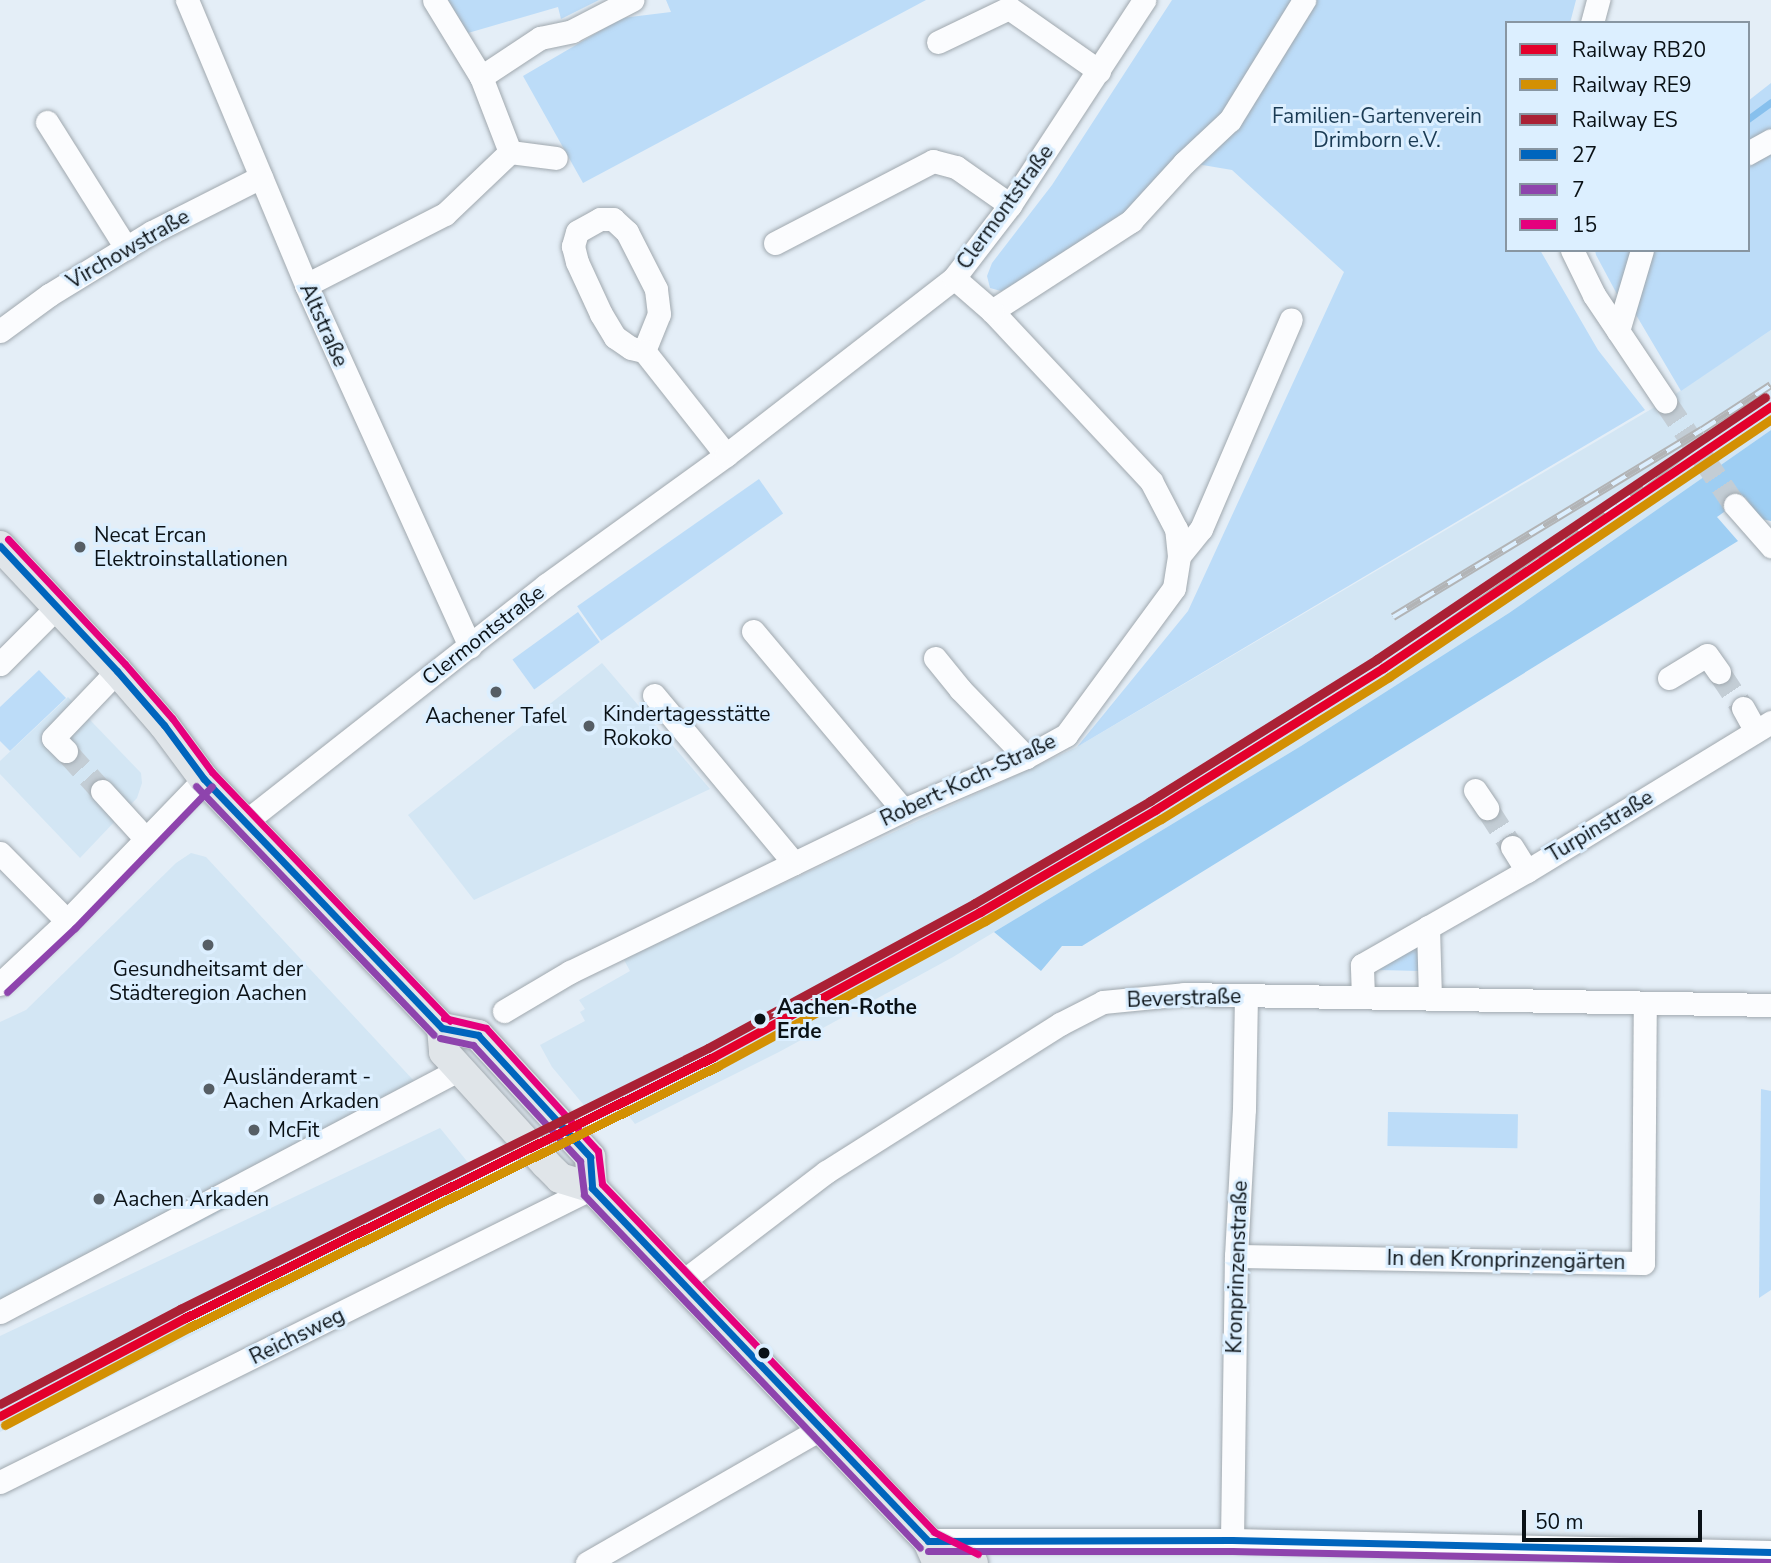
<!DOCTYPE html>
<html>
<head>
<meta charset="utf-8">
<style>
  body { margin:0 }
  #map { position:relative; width:1771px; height:1563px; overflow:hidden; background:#e4eef7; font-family:"Nunito Sans",sans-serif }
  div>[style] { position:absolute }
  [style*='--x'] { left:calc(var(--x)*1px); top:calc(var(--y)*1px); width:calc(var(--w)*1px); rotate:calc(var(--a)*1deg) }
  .built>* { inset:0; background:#d3e6f4 }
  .green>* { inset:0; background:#bcdcf8; transform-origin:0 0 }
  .forest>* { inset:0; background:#9ecef3 }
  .stream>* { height:7px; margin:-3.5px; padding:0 3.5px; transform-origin:3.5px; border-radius:3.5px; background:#87c0ed }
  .minor-tunnel>* { height:23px; margin-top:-11.5px; transform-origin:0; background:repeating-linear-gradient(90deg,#c3cdd5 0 23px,transparent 0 34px) }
  .roads { filter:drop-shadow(0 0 2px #a0a8ae) drop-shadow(0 0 2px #a0a8ae) }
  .minor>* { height:23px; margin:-11.5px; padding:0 11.5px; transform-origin:11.5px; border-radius:11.5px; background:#fbfcfe }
  .major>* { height:30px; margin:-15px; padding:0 15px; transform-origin:15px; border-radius:15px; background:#e0e5e9 }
  .rail>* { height:8px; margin-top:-4px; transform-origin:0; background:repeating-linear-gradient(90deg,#dcefff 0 16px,#b2b4b6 0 32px); box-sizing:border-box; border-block:2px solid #b2b4b6 }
  .bus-1>* { height:7px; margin:-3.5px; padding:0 3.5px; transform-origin:3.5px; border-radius:3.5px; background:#0065bd }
  .bus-2>* { height:7px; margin:-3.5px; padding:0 3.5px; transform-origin:3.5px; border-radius:3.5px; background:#8e44ad }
  .bus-3>* { height:7px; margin:-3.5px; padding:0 3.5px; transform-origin:3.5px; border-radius:3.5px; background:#e5007d }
  .rail-1>* { height:9px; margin:-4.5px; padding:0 4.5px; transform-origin:4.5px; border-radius:4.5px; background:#e4002b }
  .rail-2>* { height:9px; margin:-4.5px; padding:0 4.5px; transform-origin:4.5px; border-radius:4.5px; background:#d39003 }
  .rail-3>* { height:9px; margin:-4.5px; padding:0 4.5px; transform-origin:4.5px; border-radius:4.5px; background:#aa2135 }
  .dots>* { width:19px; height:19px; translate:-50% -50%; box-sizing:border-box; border:4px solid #dcefff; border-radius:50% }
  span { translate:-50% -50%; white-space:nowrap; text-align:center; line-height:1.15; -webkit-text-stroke:6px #dcefff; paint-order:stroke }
  .park-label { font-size:21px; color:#1a3b54 }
  .street-label { font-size:21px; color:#0a1116 }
  .poi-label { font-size:21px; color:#0a1116 }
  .left { translate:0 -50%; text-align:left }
  .stop-label { font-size:21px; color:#0a1116; font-weight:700 }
  .legend { position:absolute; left:1505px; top:21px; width:245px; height:231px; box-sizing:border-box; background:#dcefff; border:2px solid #8896a2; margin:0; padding:9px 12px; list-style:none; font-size:21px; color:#0a1116 }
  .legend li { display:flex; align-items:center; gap:14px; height:35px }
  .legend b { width:35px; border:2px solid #8896a2 }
  .scale { position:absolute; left:1522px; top:1510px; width:180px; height:32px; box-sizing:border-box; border:4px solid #0a1116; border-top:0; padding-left:9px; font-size:21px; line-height:24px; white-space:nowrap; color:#0a1116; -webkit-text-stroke:5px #dcefff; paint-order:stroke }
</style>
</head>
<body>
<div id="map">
  <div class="built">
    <div style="clip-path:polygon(1771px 330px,1771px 430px,1509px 613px,1301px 746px,953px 957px,779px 1052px,635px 1124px,628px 1115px,603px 1128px,552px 1067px,540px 1045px,585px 1021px,580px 1012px,585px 1009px,579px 1000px,630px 971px,623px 958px,1077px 747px,1665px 401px)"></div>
    <div style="clip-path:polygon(602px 663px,710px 789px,474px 900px,408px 815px)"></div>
    <div style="clip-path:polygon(68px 697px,141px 773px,142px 783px,137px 798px,80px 858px,0 774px,0 761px)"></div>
    <div style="clip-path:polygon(191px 853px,206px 857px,428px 1096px,198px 1224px,0 1319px,0 1022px,26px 1010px,176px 863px)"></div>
    <div style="clip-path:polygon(440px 1128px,487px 1186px,0 1432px,0 1336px)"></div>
  </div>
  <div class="green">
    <div style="clip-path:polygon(448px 0,599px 0,561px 19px,558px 7px,468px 33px)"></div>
    <div style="clip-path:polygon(666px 0,926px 0,583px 183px,523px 76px,622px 18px,671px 12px)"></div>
    <div style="clip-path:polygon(1172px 0,1576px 0,1570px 23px,1507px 23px,1507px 250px,1540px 250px,1598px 350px,1645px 410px,1077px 747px,1188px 611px,1344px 272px,1232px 170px,1173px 160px,1132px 209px,1039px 271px,1001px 291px,990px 288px,987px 276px,992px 263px,1052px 185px)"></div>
    <div style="clip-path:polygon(1771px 83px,1771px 129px,1748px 143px,1748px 101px)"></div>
    <div style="clip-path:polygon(1771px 151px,1771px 330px,1681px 391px,1632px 308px,1650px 250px,1748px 250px,1748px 163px)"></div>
    <div style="clip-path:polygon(1595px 250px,1632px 250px,1618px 296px,1596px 255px)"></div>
    <div style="left:759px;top:479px;width:42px;height:222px;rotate:55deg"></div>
    <div style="left:578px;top:612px;width:37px;height:81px;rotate:54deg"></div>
    <div style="clip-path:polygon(39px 670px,66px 698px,10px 751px,0 741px,0 707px)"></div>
    <div style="clip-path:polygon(1410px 944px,1418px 947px,1419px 971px,1380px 970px,1380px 967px)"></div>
    <div style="clip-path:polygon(1761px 1089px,1771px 1091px,1771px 1290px,1759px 1298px)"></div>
    <div style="left:1388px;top:1112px;width:130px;height:34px;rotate:1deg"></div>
  </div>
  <div class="forest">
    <div style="clip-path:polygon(1771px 430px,1771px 521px,1761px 519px,1745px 497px,1717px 517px,1738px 541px,1082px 946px,1062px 946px,1041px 971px,994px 932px,1301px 746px,1509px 613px)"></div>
  </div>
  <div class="stream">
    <div style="--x:1748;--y:119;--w:29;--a:-36"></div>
  </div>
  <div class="minor-tunnel">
    <div style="--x:1665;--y:401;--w:125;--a:56.1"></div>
    <div style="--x:1719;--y:672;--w:43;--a:56.3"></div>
    <div style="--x:66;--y:751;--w:54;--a:48"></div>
    <div style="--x:1487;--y:808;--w:46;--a:57.3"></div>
  </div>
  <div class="roads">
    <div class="minor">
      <div style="--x:187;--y:0;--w:309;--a:67.3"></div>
      <div style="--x:306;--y:285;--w:397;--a:65.6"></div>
      <div style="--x:1592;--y:23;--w:24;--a:-75"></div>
      <div style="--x:938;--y:42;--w:79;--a:-25.6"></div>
      <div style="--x:1009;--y:8;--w:110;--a:35"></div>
      <div style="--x:481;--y:77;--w:71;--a:-33.5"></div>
      <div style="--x:540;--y:38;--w:33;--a:-12"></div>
      <div style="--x:572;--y:31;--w:68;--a:-27.3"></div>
      <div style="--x:47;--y:122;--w:149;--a:57.9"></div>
      <div style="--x:510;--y:152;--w:46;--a:7.4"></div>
      <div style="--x:1748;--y:153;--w:26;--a:-29"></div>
      <div style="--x:775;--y:243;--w:178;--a:-27.4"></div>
      <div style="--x:933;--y:161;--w:24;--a:15"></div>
      <div style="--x:956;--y:167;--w:66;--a:35.1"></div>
      <div style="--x:1572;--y:250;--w:50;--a:63.9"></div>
      <div style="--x:1594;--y:295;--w:128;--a:56.2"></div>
      <div style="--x:306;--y:285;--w:156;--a:-27.1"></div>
      <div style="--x:445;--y:214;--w:90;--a:-43.6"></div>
      <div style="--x:510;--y:152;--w:80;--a:-111.1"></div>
      <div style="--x:481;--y:77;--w:90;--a:-121.4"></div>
      <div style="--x:992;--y:311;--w:166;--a:-32.9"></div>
      <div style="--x:1131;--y:221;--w:79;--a:-47.6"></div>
      <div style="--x:1184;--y:163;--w:63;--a:-43.1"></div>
      <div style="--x:1230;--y:120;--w:141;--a:-58.3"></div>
      <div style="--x:0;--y:331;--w:61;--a:-36.3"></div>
      <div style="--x:49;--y:295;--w:121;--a:-31.5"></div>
      <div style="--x:152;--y:232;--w:122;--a:-26.8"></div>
      <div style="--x:1618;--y:331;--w:84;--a:-73.5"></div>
      <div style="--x:644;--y:351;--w:40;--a:-68"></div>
      <div style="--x:659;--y:314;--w:25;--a:-97"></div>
      <div style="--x:656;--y:289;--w:64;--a:-117"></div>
      <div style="--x:627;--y:232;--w:19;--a:-137"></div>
      <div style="--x:613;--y:219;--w:13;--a:180"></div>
      <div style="--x:600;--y:219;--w:26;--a:151"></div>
      <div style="--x:577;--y:232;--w:15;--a:106"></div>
      <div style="--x:573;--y:246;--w:16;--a:76"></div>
      <div style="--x:577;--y:262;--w:57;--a:65.2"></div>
      <div style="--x:601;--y:314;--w:27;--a:59"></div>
      <div style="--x:615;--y:337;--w:19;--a:35"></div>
      <div style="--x:631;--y:348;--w:13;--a:13"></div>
      <div style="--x:644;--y:351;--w:132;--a:51.7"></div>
      <div style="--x:1735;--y:505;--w:55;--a:48.7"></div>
      <div style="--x:1179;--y:556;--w:35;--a:-51"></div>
      <div style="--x:1201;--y:529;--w:228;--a:-66.8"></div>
      <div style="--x:753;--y:631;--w:234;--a:50"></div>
      <div style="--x:935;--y:658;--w:40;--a:51"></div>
      <div style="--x:960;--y:689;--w:95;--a:45.9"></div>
      <div style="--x:0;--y:664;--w:81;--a:-45"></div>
      <div style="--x:1669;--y:678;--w:44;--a:-31.2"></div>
      <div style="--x:1707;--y:655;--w:21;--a:55"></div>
      <div style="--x:654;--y:695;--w:219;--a:50.2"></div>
      <div style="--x:1743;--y:708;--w:26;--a:61"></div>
      <div style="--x:66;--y:751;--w:18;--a:-135"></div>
      <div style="--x:53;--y:738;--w:93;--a:-46.3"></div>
      <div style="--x:1475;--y:790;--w:22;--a:56"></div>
      <div style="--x:102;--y:791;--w:64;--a:47.5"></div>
      <div style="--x:245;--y:822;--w:383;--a:-38.2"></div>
      <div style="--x:546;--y:585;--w:222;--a:-35.8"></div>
      <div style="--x:726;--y:455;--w:289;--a:-37.8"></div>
      <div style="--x:954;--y:278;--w:92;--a:-52.5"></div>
      <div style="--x:1010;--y:205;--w:245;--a:-56.8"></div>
      <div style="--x:1512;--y:847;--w:28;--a:58"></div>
      <div style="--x:0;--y:853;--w:95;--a:45.4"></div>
      <div style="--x:1428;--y:927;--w:71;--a:88.4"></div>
      <div style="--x:0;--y:984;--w:92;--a:-43.2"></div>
      <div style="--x:67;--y:921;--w:197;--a:-46"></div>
      <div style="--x:1363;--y:997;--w:32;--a:-92"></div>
      <div style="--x:1362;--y:965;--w:190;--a:-29.7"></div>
      <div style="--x:1527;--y:871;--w:286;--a:-31.4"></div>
      <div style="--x:504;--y:1011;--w:77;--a:-30.6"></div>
      <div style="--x:570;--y:972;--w:370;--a:-25.9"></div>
      <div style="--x:903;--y:810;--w:134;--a:-23.3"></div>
      <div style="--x:1026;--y:757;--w:46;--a:-28.8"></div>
      <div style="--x:1066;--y:735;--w:182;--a:-53.7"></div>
      <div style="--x:1174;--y:588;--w:32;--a:-81"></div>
      <div style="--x:1179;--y:556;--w:27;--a:-96"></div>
      <div style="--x:1176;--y:529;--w:54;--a:-117.5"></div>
      <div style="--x:1151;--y:481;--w:233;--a:-133.1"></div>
      <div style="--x:992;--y:311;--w:50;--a:-139"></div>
      <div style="--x:1236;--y:1256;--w:407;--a:1"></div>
      <div style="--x:1643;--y:1263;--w:260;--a:-89.6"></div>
      <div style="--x:682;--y:1282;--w:181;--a:-37.4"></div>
      <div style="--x:826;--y:1172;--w:277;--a:-32.3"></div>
      <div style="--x:1060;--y:1024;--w:48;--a:-27.1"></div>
      <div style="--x:1103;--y:1002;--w:81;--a:-5.6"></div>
      <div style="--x:1184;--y:994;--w:587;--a:1.07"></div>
      <div style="--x:0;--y:1312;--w:520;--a:-27.85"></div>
      <div style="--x:0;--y:1482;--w:661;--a:-26.41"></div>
      <div style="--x:931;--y:1540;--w:301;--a:0"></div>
      <div style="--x:1232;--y:1540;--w:539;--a:1.28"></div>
      <div style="--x:1232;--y:1540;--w:284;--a:-89.2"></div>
      <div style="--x:1236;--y:1256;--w:147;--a:-86.9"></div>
      <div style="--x:1244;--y:1109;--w:114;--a:-89"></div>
      <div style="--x:587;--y:1563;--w:271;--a:-29.9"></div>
    </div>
    <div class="major">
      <div style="--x:0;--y:546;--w:171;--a:46.9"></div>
      <div style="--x:117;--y:671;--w:72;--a:49"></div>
      <div style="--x:164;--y:725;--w:67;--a:53.5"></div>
      <div style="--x:204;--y:779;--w:344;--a:46.3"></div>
      <div style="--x:442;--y:1028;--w:24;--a:85"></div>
      <div style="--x:444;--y:1052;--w:151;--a:47.7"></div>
      <div style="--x:546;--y:1164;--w:20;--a:45"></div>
      <div style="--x:560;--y:1178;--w:34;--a:17"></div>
      <div style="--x:592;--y:1188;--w:471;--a:46.4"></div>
      <div style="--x:917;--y:1529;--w:16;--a:47"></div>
      <div style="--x:928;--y:1541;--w:24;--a:66"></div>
      <div style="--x:442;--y:1028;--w:37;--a:11"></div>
      <div style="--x:478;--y:1035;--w:166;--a:47.4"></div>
      <div style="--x:590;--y:1157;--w:31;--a:86"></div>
      <div style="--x:928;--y:1541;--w:50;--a:26.1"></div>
    </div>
  </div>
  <div class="rail">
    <div style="--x:1393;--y:617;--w:361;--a:-31.2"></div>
    <div style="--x:1702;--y:430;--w:82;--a:-33.1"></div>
    <div style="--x:1448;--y:624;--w:207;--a:-35.2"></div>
    <div style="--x:1617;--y:505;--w:108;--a:-37.5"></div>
  </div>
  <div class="bus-1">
    <div style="--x:0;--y:546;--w:171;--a:46.9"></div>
    <div style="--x:117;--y:671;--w:72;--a:49"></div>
    <div style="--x:164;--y:725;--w:67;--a:53.5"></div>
    <div style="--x:204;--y:779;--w:344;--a:46.3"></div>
    <div style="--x:442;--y:1028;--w:37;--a:11"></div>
    <div style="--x:478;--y:1035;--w:166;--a:47.4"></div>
    <div style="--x:590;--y:1157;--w:31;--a:86"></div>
    <div style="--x:592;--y:1188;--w:487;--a:46.4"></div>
    <div style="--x:928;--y:1541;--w:304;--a:-0.2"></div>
    <div style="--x:1232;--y:1540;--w:539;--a:1.28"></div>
  </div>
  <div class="bus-2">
    <div style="--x:196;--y:786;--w:344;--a:46.3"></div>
    <div style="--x:7;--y:992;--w:93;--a:-43.3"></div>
    <div style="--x:75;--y:928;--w:197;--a:-46"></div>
    <div style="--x:440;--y:1038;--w:34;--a:12"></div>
    <div style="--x:473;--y:1045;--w:158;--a:47.3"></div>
    <div style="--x:580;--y:1161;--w:34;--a:83"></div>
    <div style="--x:584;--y:1195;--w:487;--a:46.4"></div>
    <div style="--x:928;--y:1551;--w:304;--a:0"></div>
    <div style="--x:1232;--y:1551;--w:539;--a:1.17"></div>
  </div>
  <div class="bus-3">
    <div style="--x:8;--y:539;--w:171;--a:46.9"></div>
    <div style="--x:125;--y:664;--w:72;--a:49"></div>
    <div style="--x:172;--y:718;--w:67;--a:53.5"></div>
    <div style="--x:212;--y:772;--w:344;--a:46.3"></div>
    <div style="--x:444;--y:1018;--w:43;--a:13.4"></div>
    <div style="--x:486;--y:1028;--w:166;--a:47.7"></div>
    <div style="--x:598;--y:1151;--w:33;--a:83"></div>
    <div style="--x:602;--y:1184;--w:481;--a:46.3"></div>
    <div style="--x:934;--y:1532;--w:49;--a:26.6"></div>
  </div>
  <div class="rail-1">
    <div style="--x:0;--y:1416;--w:209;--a:-27.9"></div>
    <div style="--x:185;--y:1318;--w:589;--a:-26.3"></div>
    <div style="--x:713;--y:1057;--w:304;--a:-28.5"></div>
    <div style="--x:980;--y:912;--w:203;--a:-30.2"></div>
    <div style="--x:1155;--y:810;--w:269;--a:-31.9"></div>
    <div style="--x:1383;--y:668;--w:468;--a:-34"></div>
  </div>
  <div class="rail-2">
    <div style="--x:5;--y:1425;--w:209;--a:-27.9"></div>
    <div style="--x:190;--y:1327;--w:589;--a:-26.3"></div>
    <div style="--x:718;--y:1066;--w:304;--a:-28.5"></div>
    <div style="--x:985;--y:921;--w:203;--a:-30.1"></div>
    <div style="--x:1161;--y:819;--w:269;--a:-31.9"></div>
    <div style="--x:1389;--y:677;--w:461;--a:-34"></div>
  </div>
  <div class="rail-3">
    <div style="--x:0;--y:1404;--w:204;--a:-27.8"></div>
    <div style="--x:180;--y:1309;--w:589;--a:-26.3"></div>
    <div style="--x:708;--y:1048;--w:304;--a:-28.5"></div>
    <div style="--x:975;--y:903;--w:203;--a:-30.2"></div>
    <div style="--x:1150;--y:801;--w:268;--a:-32"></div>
    <div style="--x:1377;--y:659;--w:468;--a:-34"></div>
  </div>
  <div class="dots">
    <div style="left:80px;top:547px;background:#565e65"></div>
    <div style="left:496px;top:692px;background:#565e65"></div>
    <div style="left:589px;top:726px;background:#565e65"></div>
    <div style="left:208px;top:945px;background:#565e65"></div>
    <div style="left:760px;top:1019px;background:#0a1116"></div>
    <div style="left:209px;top:1089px;background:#565e65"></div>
    <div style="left:254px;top:1130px;background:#565e65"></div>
    <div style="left:99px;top:1199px;background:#565e65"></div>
    <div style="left:764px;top:1353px;background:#0a1116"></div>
  </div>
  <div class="park-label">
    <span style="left:1377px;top:128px">Familien-Gartenverein<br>Drimborn e.V.</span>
  </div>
  <div class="street-label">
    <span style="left:1005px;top:207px;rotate:-54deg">Clermontstraße</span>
    <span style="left:128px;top:249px;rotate:-30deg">Virchowstraße</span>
    <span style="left:324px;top:325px;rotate:66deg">Altstraße</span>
    <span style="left:483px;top:635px;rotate:-38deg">Clermontstraße</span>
    <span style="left:968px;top:780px;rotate:-25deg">Robert-Koch-Straße</span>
    <span style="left:1600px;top:826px;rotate:-31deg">Turpinstraße</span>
    <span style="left:1184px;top:998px;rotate:-2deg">Beverstraße</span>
    <span style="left:1506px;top:1260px;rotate:1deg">In den Kronprinzengärten</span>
    <span style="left:1237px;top:1267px;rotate:-88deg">Kronprinzenstraße</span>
    <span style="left:297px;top:1336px;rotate:-26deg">Reichsweg</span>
  </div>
  <div class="poi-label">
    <span class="left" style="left:94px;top:547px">Necat Ercan<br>Elektroinstallationen</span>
    <span class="left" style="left:603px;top:726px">Kindertagesstätte<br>Rokoko</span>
    <span style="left:496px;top:716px">Aachener Tafel</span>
    <span style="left:208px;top:981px">Gesundheitsamt der<br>Städteregion Aachen</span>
    <span class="left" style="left:223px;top:1089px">Ausländeramt -<br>Aachen Arkaden</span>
    <span class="left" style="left:268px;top:1130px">McFit</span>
    <span class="left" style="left:113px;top:1199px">Aachen Arkaden</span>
  </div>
  <div class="stop-label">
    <span class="left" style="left:777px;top:1019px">Aachen-Rothe<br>Erde</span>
  </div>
  <ul class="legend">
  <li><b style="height:9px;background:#e4002b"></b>Railway RB20</li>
  <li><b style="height:9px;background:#d39003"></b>Railway RE9</li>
  <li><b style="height:9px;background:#aa2135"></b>Railway ES</li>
  <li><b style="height:9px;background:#0065bd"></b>27</li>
  <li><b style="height:9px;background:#8e44ad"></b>7</li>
  <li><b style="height:9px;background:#e5007d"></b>15</li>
  </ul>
  <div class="scale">50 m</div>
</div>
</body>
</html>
